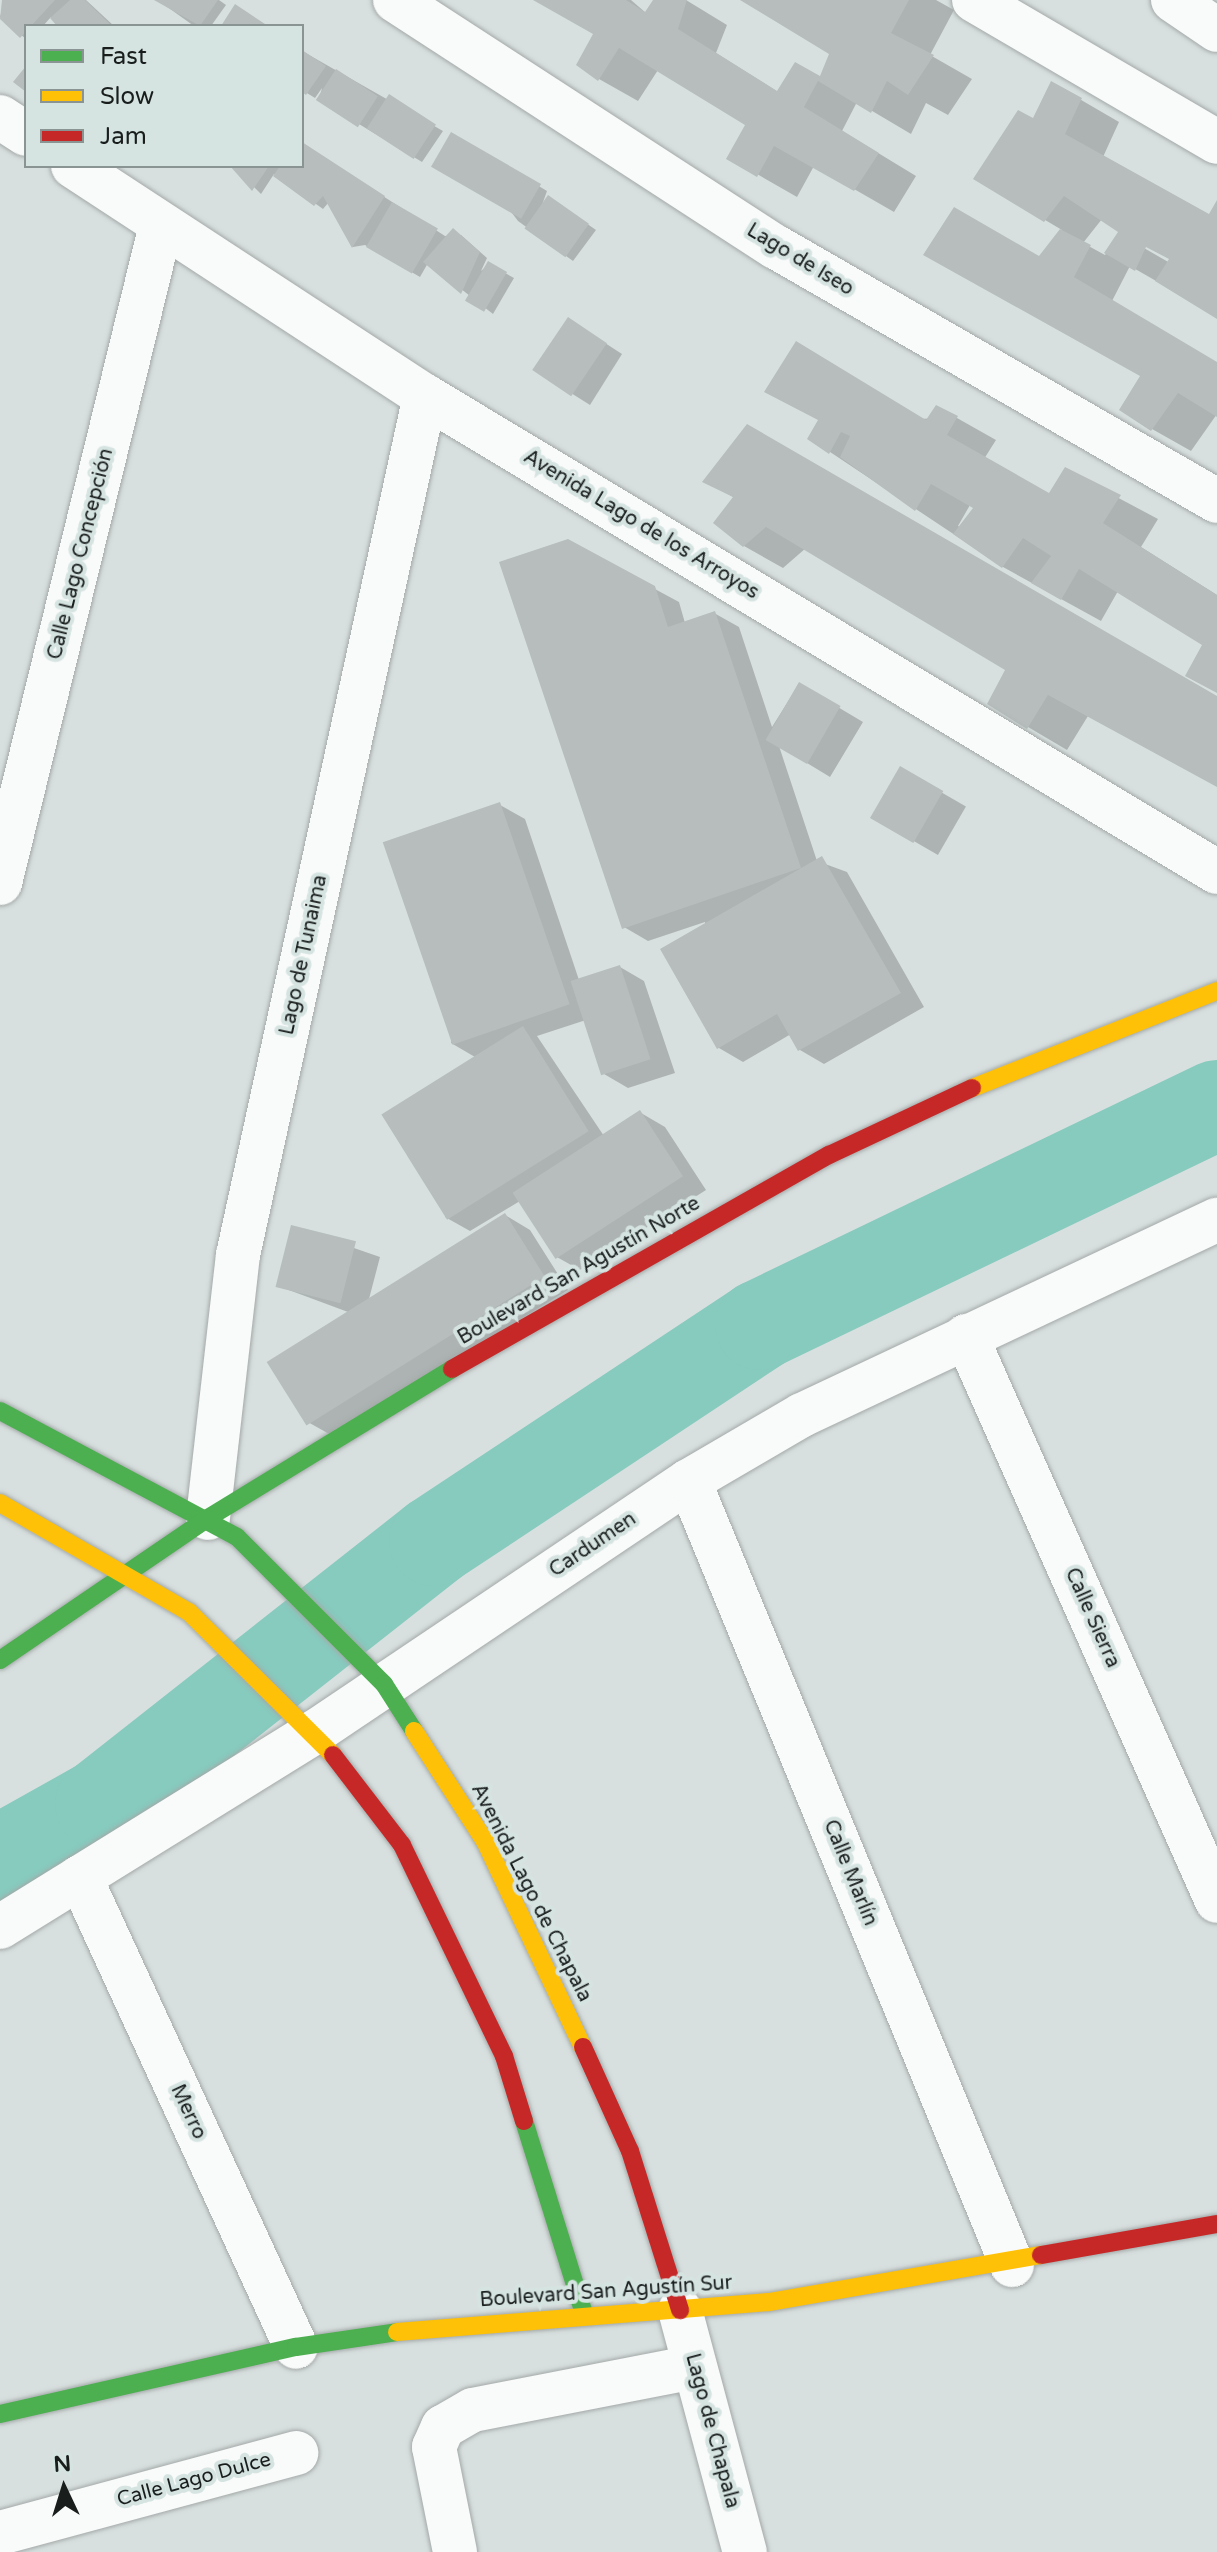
<!DOCTYPE html>
<html>
<head>
<meta charset="utf-8">
<style>
  body { margin:0 }
  #map { position:relative; width:1217px; height:2552px; overflow:hidden; background:#d8e0df; font-family:"Varela Round",sans-serif }
  div>[style] { position:absolute }
  [style*='--x'] { left:calc(var(--x)*1px); top:calc(var(--y)*1px); width:calc(var(--w)*1px); rotate:calc(var(--a)*1deg) }
  .shadow>* { inset:0; background:#0003; transform-origin:0 0 }
  .river>* { height:90px; margin:-45px; padding:0 45px; transform-origin:45px; border-radius:45px; background:#87cabe }
  .building>* { inset:0; background:#b6bdbc; transform-origin:0 0 }
  .roads { filter:drop-shadow(0 0 2px #a3a9a8) drop-shadow(0 0 2px #a3a9a8) }
  .street>* { height:44px; margin:-22px; padding:0 22px; transform-origin:22px; border-radius:22px; background:#f9fafa }
  .fast>* { height:18px; margin:-9px; padding:0 9px; transform-origin:9px; border-radius:9px; background:#4caf50 }
  .slow>* { height:18px; margin:-9px; padding:0 9px; transform-origin:9px; border-radius:9px; background:#ffc107 }
  .jam>* { height:18px; margin:-9px; padding:0 9px; transform-origin:9px; border-radius:9px; background:#c62828 }
  span { translate:-50% -50%; white-space:nowrap; text-align:center; line-height:1.15; -webkit-text-stroke:8px #d5e4e1; paint-order:stroke }
  .street-label { font-size:20px; color:#191e1d }
  .legend { position:absolute; left:24px; top:24px; width:280px; height:144px; box-sizing:border-box; background:#d5e4e1; border:2px solid #8a9593; margin:0; padding:10px 14px; list-style:none; font-size:24px; color:#191e1d }
  .legend li { display:flex; align-items:center; gap:16px; height:40px }
  .legend b { width:40px; border:2px solid #8a9593 }
  .north { position:absolute; left:24px; top:2448px; width:80px; height:80px; -webkit-text-stroke:6px #d5e4e1; paint-order:stroke; rotate:356deg; font-size:22px; font-weight:700; line-height:32px; text-align:center; color:#191e1d }
  .north::after { content:''; display:block; margin:auto; width:28px; height:36px; background:#191e1d; clip-path:polygon(50% 0,100% 100%,50% 72%,0 100%) }
</style>
</head>
<body>
<div id="map">
  <div class="shadow">
    <div style="clip-path:polygon(5px 0,86px 0,114px 26px,60px 26px,51px 17px,43px 26px,26px 26px,26px 39px,0 17px)"></div>
    <div style="clip-path:polygon(219px 0,226px 5px,211px 26px,194px 26px,159px 1px)"></div>
    <div style="clip-path:polygon(537px 0,631px 0,646px 13px,655px 0,686px 0,727px 25px,716px 53px,778px 92px,822px 79px,832px 54px,744px 0,936px 0,954px 10px,930px 55px,972px 79px,948px 115px,926px 103px,911px 134px,857px 102px,842px 131px,916px 176px,894px 212px,814px 166px,797px 197px,729px 158px,748px 124px,658px 70px,638px 101px,599px 79px,596px 34px)"></div>
    <div style="clip-path:polygon(302px 51px,443px 131px,422px 162px,319px 100px,322px 88px,315px 98px,302px 90px)"></div>
    <div style="clip-path:polygon(evenodd,1052px 83px,1119px 122px,1103px 157px,1210px 217px,1217px 205px,1217px 316px,1130px 266px,1112px 301px,1217px 366px,1217px 414px,1191px 451px,1152px 429px,1143px 376px,1039px 259px,1062px 230px,976px 179px,1034px 120px,1052px 83px,1102px 219px,1121px 232px,1105px 255px,1083px 243px,1102px 219px,1052px 83px,1139px 240px,1170px 258px,1170px 263px,1137px 244px,1139px 240px)"></div>
    <div style="clip-path:polygon(452px 134px,547px 191px,542px 205px,556px 202px,596px 230px,573px 261px,518px 221px)"></div>
    <div style="clip-path:polygon(302px 144px,445px 236px,461px 235px,487px 258px,481px 271px,489px 264px,514px 278px,493px 314px,428px 263px,420px 277px,365px 245px,353px 247px,329px 202px,323px 209px,274px 174px,261px 194px,233px 166px,302px 166px)"></div>
    <div style="clip-path:polygon(585px 330px,622px 354px,590px 405px,536px 371px)"></div>
    <div style="clip-path:polygon(evenodd,957px 418px,996px 440px,984px 459px,1050px 495px,1066px 470px,1158px 519px,1141px 547px,1217px 595px,1217px 693px,1204px 644px,1118px 591px,1101px 621px,1003px 567px,809px 438px,820px 421px,957px 418px,970px 505px,976px 508px,960px 527px,958px 526px,970px 505px)"></div>
    <div style="clip-path:polygon(705px 481px,1217px 698px,1217px 786px,1088px 716px,1067px 750px,1028px 727px,990px 704px,1008px 670px,806px 548px,783px 568px,744px 546px,735px 498px)"></div>
    <div style="clip-path:polygon(653px 588px,679px 602px,685px 623px,714px 613px,739px 627px,772px 727px,799px 684px,863px 722px,830px 777px,779px 746px,817px 861px,847px 872px,924px 1007px,824px 1064px,800px 1050px,791px 1034px,743px 1062px,719px 1048px,705px 922px,648px 941px,624px 927px)"></div>
    <div style="left:901px;top:769px;width:75px;height:56px;rotate:30deg"></div>
    <div style="clip-path:polygon(500px 805px,525px 819px,579px 980px,620px 967px,644px 981px,675px 1073px,628px 1088px,604px 1074px,586px 1020px,537px 1036px,604px 1136px,641px 1113px,665px 1127px,706px 1190px,580px 1270px,555px 1256px,520px 1201px,470px 1231px,445px 1217px,475px 1057px,451px 1043px)"></div>
    <div style="clip-path:polygon(505px 1215px,530px 1230px,568px 1290px,331px 1435px,306px 1421px,348px 1312px,278px 1286px,293px 1227px,380px 1257px,369px 1299px)"></div>
  </div>
  <div class="river">
    <div style="--x:0;--y:1860;--w:115;--a:-29.2"></div>
    <div style="--x:100;--y:1804;--w:425;--a:-38.2"></div>
    <div style="--x:434;--y:1541;--w:391;--a:-33.5"></div>
    <div style="--x:760;--y:1325;--w:507;--a:-25.71"></div>
  </div>
  <div class="building">
    <div style="clip-path:polygon(2px 0,55px 0,20px 38px,0 19px)"></div>
    <div style="clip-path:polygon(70px 0,85px 0,112px 26px,57px 26px,50px 18px)"></div>
    <div style="clip-path:polygon(154px 0,218px 0,200px 26px)"></div>
    <div style="clip-path:polygon(533px 0,626px 0,645px 12px,653px 0,687px 0,678px 29px,777px 91px,795px 62px,820px 76px,829px 54px,740px 0,909px 0,891px 33px,934px 55px,908px 95px,887px 81px,871px 113px,818px 81px,804px 107px,879px 153px,854px 191px,774px 146px,757px 177px,726px 159px,745px 125px,619px 48px,598px 81px,576px 65px,593px 34px)"></div>
    <div style="clip-path:polygon(235px 4px,268px 26px,221px 26px)"></div>
    <div style="clip-path:polygon(302px 50px,326px 66px,306px 95px,302px 92px)"></div>
    <div style="clip-path:polygon(26px 66px,26px 92px,13px 82px)"></div>
    <div style="left:336px;top:69px;width:50px;height:37px;rotate:33deg"></div>
    <div style="clip-path:polygon(1051px 81px,1082px 98px,1065px 134px,1209px 214px,1217px 200px,1217px 319px,1155px 281px,1169px 259px,1146px 247px,1135px 271px,1104px 253px,1118px 232px,1064px 196px,1044px 222px,973px 179px,1018px 110px,1033px 118px)"></div>
    <div style="left:389px;top:94px;width:56px;height:41px;rotate:33deg"></div>
    <div style="left:451px;top:132px;width:104px;height:40px;rotate:30deg"></div>
    <div style="clip-path:polygon(302px 142px,385px 196px,352px 248px,323px 196px,314px 206px,273px 176px,280px 166px,302px 166px)"></div>
    <div style="clip-path:polygon(230px 166px,269px 166px,252px 191px)"></div>
    <div style="left:548px;top:195px;width:50px;height:41px;rotate:35deg"></div>
    <div style="left:392px;top:202px;width:53px;height:52px;rotate:30deg"></div>
    <div style="clip-path:polygon(954px 207px,1039px 256px,1060px 229px,1091px 245px,1074px 277px,1217px 362px,1217px 417px,1178px 393px,1151px 431px,1119px 410px,1140px 376px,923px 255px)"></div>
    <div style="clip-path:polygon(453px 228px,480px 252px,461px 294px,423px 262px)"></div>
    <div style="left:488px;top:261px;width:22px;height:46px;rotate:30deg"></div>
    <div style="left:568px;top:317px;width:47px;height:64px;rotate:34deg"></div>
    <div style="clip-path:polygon(796px 341px,926px 420px,936px 405px,958px 416px,947px 435px,1049px 493px,1065px 467px,1121px 495px,1103px 523px,1217px 595px,1217px 693px,1185px 676px,1202px 645px,1079px 569px,1061px 600px,1031px 583px,1051px 556px,1023px 538px,1002px 568px,953px 534px,973px 508px,931px 484px,915px 511px,840px 457px,850px 436px,841px 432px,829px 454px,807px 439px,818px 420px,764px 392px)"></div>
    <div style="clip-path:polygon(747px 424px,1217px 696px,1217px 787px,1048px 695px,1027px 729px,987px 704px,1005px 670px,766px 527px,743px 547px,713px 523px,733px 497px,702px 482px)"></div>
    <div style="clip-path:polygon(568px 539px,655px 586px,668px 627px,715px 611px,801px 868px,622px 929px,499px 562px)"></div>
    <div style="left:799px;top:682px;width:48px;height:67px;rotate:30deg"></div>
    <div style="left:900px;top:766px;width:50px;height:60px;rotate:30deg"></div>
    <div style="left:500px;top:802px;width:214px;height:124px;rotate:71deg"></div>
    <div style="clip-path:polygon(822px 856px,901px 993px,798px 1051px,777px 1014px,717px 1049px,660px 949px)"></div>
    <div style="left:620px;top:965px;width:99px;height:52px;rotate:72deg"></div>
    <div style="left:523px;top:1026px;width:124px;height:167px;rotate:58deg"></div>
    <div style="left:640px;top:1110px;width:79px;height:152px;rotate:57deg"></div>
    <div style="left:505px;top:1213px;width:75px;height:281px;rotate:58deg"></div>
    <div style="left:291px;top:1225px;width:67px;height:64px;rotate:14deg"></div>
  </div>
  <div class="roads">
    <div class="street">
      <div style="--x:395;--y:0;--w:454;--a:33"></div>
      <div style="--x:776;--y:247;--w:509;--a:29.94"></div>
      <div style="--x:974;--y:0;--w:281;--a:30.3"></div>
      <div style="--x:1173;--y:0;--w:53;--a:34.3"></div>
      <div style="--x:0;--y:117;--w:31;--a:33"></div>
      <div style="--x:73;--y:166;--w:420;--a:33.2"></div>
      <div style="--x:425;--y:396;--w:924;--a:31.01"></div>
      <div style="--x:0;--y:883;--w:677;--a:-76.25"></div>
      <div style="--x:966;--y:1336;--w:618;--a:66.05"></div>
      <div style="--x:689;--y:1481;--w:848;--a:67.61"></div>
      <div style="--x:208;--y:1518;--w:265;--a:-83.5"></div>
      <div style="--x:238;--y:1255;--w:879;--a:-77.72"></div>
      <div style="--x:80;--y:1877;--w:517;--a:65.32"></div>
      <div style="--x:0;--y:1927;--w:370;--a:-31.8"></div>
      <div style="--x:315;--y:1732;--w:450;--a:-33.9"></div>
      <div style="--x:689;--y:1481;--w:131;--a:-30.3"></div>
      <div style="--x:802;--y:1415;--w:459;--a:-25.2"></div>
      <div style="--x:680;--y:2310;--w:251;--a:75"></div>
      <div style="--x:0;--y:2533;--w:307;--a:-15.1"></div>
      <div style="--x:455;--y:2552;--w:107;--a:-101.3"></div>
      <div style="--x:434;--y:2447;--w:22;--a:-66"></div>
      <div style="--x:443;--y:2427;--w:34;--a:-30"></div>
      <div style="--x:473;--y:2410;--w:225;--a:-11"></div>
    </div>
    <div class="fast">
      <div style="--x:0;--y:1411;--w:268;--a:28"></div>
      <div style="--x:237;--y:1537;--w:208;--a:45"></div>
      <div style="--x:384;--y:1684;--w:56;--a:57.4"></div>
      <div style="--x:0;--y:1660;--w:252;--a:-34.3"></div>
      <div style="--x:208;--y:1518;--w:286;--a:-31.4"></div>
      <div style="--x:524;--y:2121;--w:202;--a:72.7"></div>
      <div style="--x:0;--y:2414;--w:303;--a:-12.8"></div>
      <div style="--x:296;--y:2347;--w:102;--a:-8.4"></div>
    </div>
    <div class="slow">
      <div style="--x:972;--y:1088;--w:264;--a:-21.6"></div>
      <div style="--x:0;--y:1503;--w:218;--a:30"></div>
      <div style="--x:189;--y:1612;--w:203;--a:44.8"></div>
      <div style="--x:414;--y:1731;--w:131;--a:57.2"></div>
      <div style="--x:485;--y:1841;--w:228;--a:64.6"></div>
      <div style="--x:397;--y:2332;--w:373;--a:-4.6"></div>
      <div style="--x:769;--y:2302;--w:276;--a:-9.8"></div>
    </div>
    <div class="jam">
      <div style="--x:452;--y:1369;--w:434;--a:-29.6"></div>
      <div style="--x:829;--y:1155;--w:158;--a:-25.1"></div>
      <div style="--x:333;--y:1755;--w:113;--a:52.5"></div>
      <div style="--x:402;--y:1845;--w:234;--a:64.2"></div>
      <div style="--x:504;--y:2056;--w:68;--a:72.9"></div>
      <div style="--x:583;--y:2047;--w:114;--a:65.7"></div>
      <div style="--x:630;--y:2151;--w:167;--a:72.5"></div>
      <div style="--x:1041;--y:2255;--w:179;--a:-10"></div>
    </div>
  </div>
  <div class="street-label">
    <span style="left:800px;top:260px;rotate:31deg">Lago de Iseo</span>
    <span style="left:641px;top:525px;rotate:31deg">Avenida Lago de los Arroyos</span>
    <span style="left:81px;top:554px;rotate:-76deg">Calle Lago Concepción</span>
    <span style="left:304px;top:955px;rotate:-78deg">Lago de Tunaima</span>
    <span style="left:579px;top:1271px;rotate:-30deg">Boulevard San Agustín Norte</span>
    <span style="left:593px;top:1545px;rotate:-34deg">Cardumen</span>
    <span style="left:1092px;top:1618px;rotate:66deg">Calle Sierra</span>
    <span style="left:850px;top:1873px;rotate:68deg">Calle Marlín</span>
    <span style="left:531px;top:1893px;rotate:63deg">Avenida Lago de Chapala</span>
    <span style="left:188px;top:2112px;rotate:65deg">Merro</span>
    <span style="left:606px;top:2292px;rotate:-4deg">Boulevard San Agustín Sur</span>
    <span style="left:712px;top:2431px;rotate:75deg">Lago de Chapala</span>
    <span style="left:194px;top:2480px;rotate:-15deg">Calle Lago Dulce</span>
  </div>
  <ul class="legend">
  <li><b style="height:10px;background:#4caf50"></b>Fast</li>
  <li><b style="height:10px;background:#ffc107"></b>Slow</li>
  <li><b style="height:10px;background:#c62828"></b>Jam</li>
  </ul>
  <div class="north">N</div>
</div>
</body>
</html>
